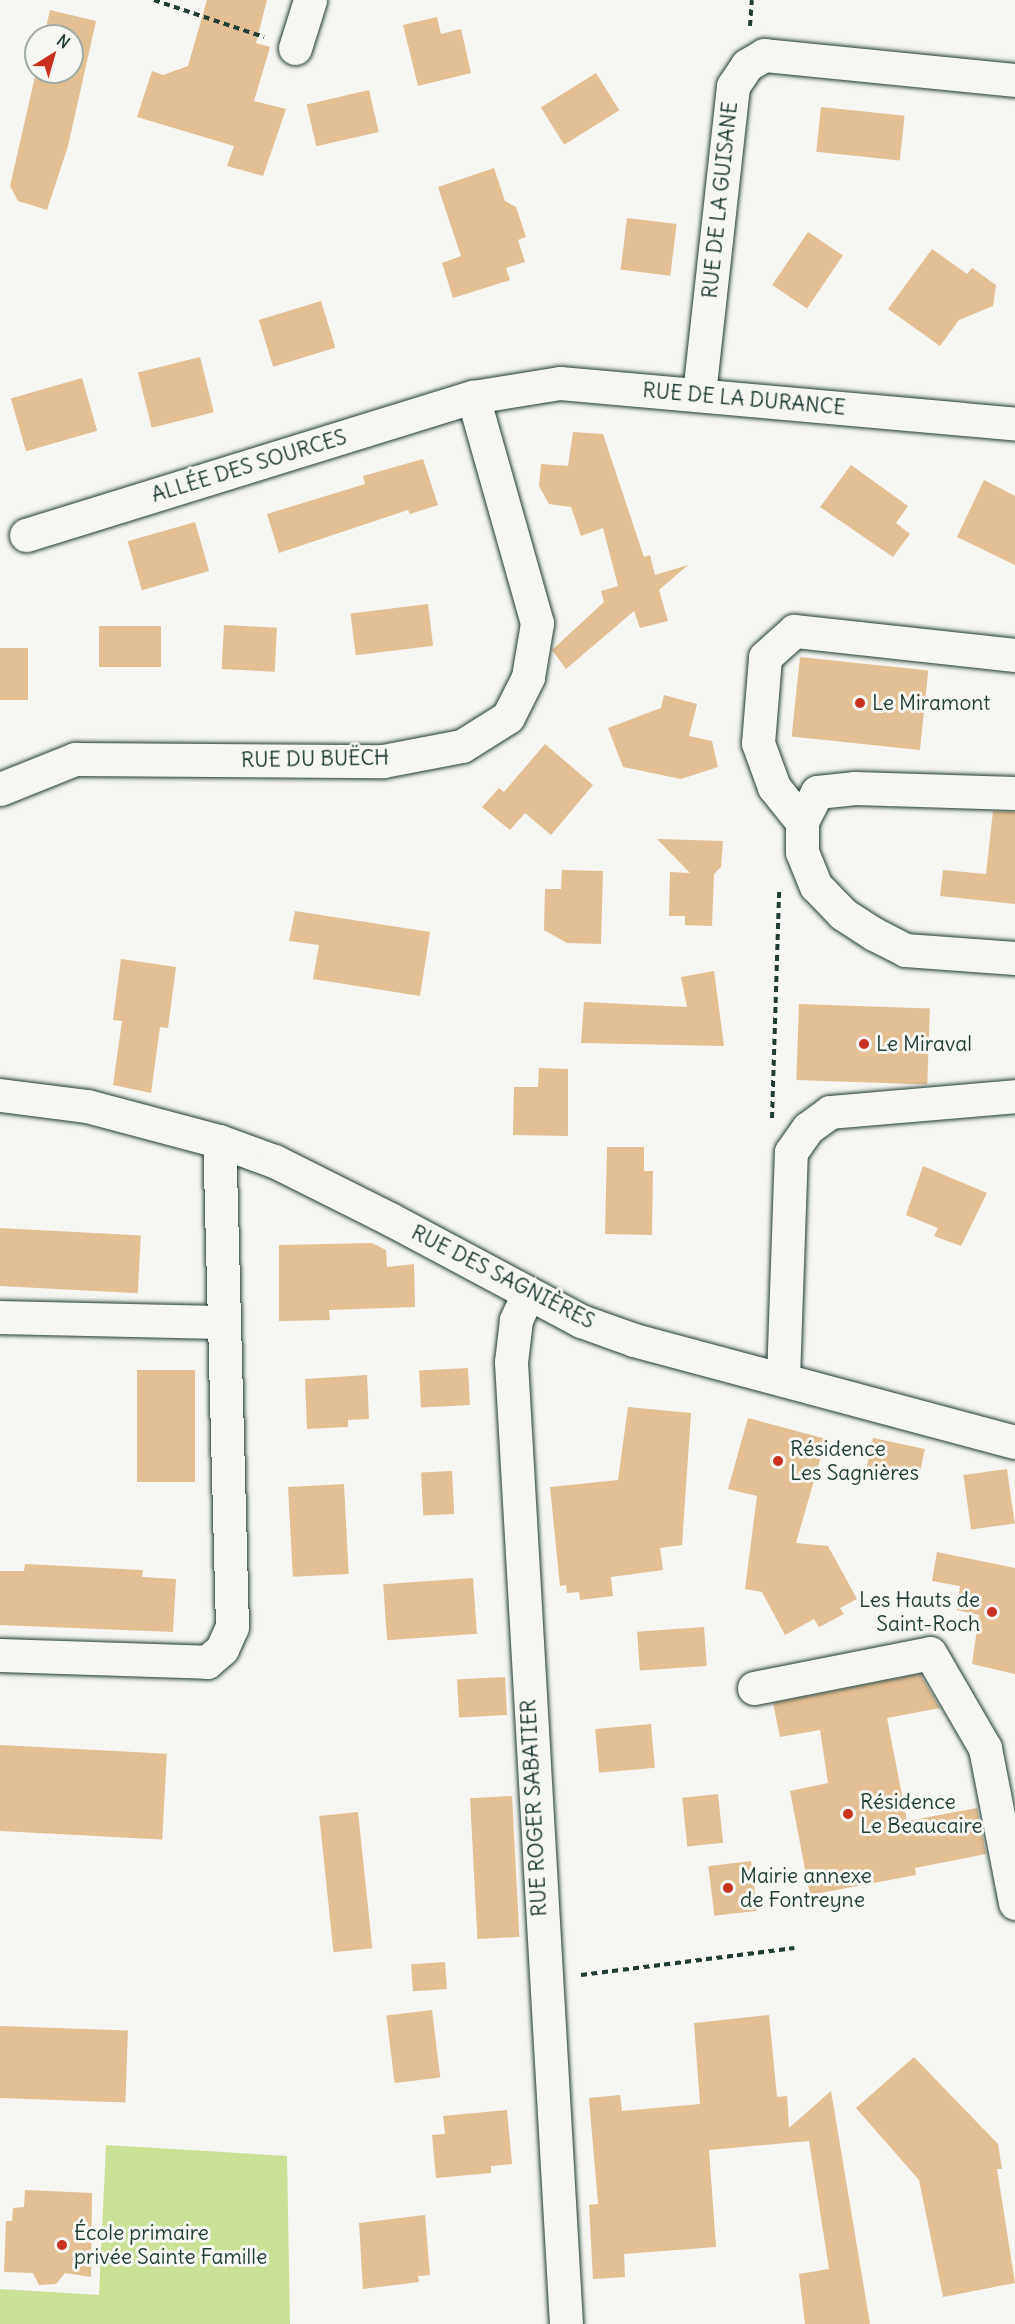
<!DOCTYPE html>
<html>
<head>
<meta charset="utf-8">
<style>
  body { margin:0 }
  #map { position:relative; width:1015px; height:2324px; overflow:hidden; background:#f6f6f2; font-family:Delius,sans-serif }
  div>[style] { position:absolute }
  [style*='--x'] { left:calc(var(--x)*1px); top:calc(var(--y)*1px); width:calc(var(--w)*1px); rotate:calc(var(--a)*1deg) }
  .green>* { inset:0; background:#cae095 }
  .building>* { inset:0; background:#e3bf94; transform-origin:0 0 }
  .path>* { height:4px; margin-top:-2px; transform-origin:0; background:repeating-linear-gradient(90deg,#1f3d34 0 6px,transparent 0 10.5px) }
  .roads { filter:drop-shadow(0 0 2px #1f3d34) drop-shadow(0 0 2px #1f3d34) }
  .minor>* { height:33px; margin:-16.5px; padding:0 16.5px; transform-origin:16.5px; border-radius:16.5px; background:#f6f6f2 }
  .major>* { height:33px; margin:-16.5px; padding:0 16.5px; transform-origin:16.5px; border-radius:16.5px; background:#f6f6f2 }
  .dots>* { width:16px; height:16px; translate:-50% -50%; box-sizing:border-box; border:3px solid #f6f6f2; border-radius:50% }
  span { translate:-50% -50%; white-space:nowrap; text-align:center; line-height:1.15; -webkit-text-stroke:6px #f6f6f2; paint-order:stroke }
  .street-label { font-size:21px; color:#1f3d34 }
  .poi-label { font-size:21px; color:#1f3d34 }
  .left { translate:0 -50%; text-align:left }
  .right { translate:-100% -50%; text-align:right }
  .north { position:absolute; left:24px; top:24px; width:60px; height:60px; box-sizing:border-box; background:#f6f6f2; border:2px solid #a0aca6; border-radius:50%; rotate:37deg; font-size:16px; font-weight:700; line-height:24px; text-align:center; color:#1f3d34 }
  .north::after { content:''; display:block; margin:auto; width:21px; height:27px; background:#c8321e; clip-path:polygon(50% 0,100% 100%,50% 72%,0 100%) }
</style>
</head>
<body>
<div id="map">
  <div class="green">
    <div style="clip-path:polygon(106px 2145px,287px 2156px,290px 2324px,0 2324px,0 2289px,99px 2295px)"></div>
  </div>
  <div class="building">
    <div style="clip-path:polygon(207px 0,267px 0,256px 43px,270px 47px,254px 101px,286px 109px,263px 176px,227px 166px,234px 146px,137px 117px,152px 71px,163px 75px,188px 66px)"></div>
    <div style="clip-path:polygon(50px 10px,96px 21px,68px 146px,47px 210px,18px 201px,10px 186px,36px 72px,72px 72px,72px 36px,44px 36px)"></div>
    <div style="clip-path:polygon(437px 17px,441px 34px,461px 29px,471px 73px,418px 86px,403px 25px)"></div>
    <div style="left:596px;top:73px;width:44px;height:65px;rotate:58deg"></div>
    <div style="left:369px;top:90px;width:43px;height:64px;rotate:77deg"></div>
    <div style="left:821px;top:107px;width:84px;height:45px;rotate:6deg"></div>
    <div style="clip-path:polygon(494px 168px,505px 201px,516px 207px,526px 237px,518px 240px,525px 262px,506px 268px,510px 280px,453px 298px,442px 263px,461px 256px,438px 187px)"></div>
    <div style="left:627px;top:218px;width:50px;height:52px;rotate:7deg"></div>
    <div style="left:808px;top:232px;width:42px;height:64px;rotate:34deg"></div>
    <div style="clip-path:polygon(932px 249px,967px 274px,972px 268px,996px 285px,993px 306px,959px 320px,940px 346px,888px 309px)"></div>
    <div style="left:321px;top:301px;width:49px;height:65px;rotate:73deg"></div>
    <div style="left:200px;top:357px;width:57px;height:64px;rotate:76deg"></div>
    <div style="left:82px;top:378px;width:55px;height:74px;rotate:74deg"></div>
    <div style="clip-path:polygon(573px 432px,603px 434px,644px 557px,650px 555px,655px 575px,688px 565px,659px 590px,668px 621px,640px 628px,634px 611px,566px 669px,552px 650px,604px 602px,601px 591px,618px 586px,603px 528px,581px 536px,571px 507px,549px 504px,539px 486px,541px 464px,568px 466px)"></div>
    <div style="clip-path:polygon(423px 459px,438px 505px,410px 514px,408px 510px,279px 553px,267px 514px,365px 484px,363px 476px)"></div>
    <div style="clip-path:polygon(851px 465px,908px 506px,896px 523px,910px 534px,893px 557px,820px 507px)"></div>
    <div style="clip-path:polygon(984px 480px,1015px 496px,1015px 565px,957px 537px)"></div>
    <div style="left:195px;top:522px;width:51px;height:70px;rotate:74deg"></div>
    <div style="left:428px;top:604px;width:42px;height:78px;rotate:83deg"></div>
    <div style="left:224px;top:625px;width:53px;height:44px;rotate:3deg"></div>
    <div style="left:161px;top:626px;width:41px;height:62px;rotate:90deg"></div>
    <div style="left:0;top:648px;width:28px;height:52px"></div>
    <div style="left:800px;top:657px;width:129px;height:80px;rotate:6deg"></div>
    <div style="clip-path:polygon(664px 695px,697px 704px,689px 736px,712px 741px,718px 767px,681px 779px,623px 767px,608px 728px,661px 708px)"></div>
    <div style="clip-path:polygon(545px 744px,593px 785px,551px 835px,525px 813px,510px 830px,482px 807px,499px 788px,504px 792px)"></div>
    <div style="clip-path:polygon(993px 811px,1015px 812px,1015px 904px,940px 896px,943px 870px,986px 874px)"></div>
    <div style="clip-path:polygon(657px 839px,723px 841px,721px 867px,714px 874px,712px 926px,685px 925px,685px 916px,669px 916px,670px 872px,690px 873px)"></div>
    <div style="clip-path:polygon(562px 870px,603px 871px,601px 944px,567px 943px,544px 930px,545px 889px,561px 889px)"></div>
    <div style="clip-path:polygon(295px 911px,430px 932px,420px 996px,313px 979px,319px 945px,289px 941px)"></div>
    <div style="clip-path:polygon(121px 959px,176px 967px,168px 1028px,160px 1027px,151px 1093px,113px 1085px,122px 1021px,113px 1020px)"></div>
    <div style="clip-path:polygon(714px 971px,724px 1046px,581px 1043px,584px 1002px,687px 1007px,681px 977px)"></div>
    <div style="left:799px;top:1004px;width:131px;height:76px;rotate:2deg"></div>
    <div style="clip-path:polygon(539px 1068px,568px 1069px,568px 1136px,513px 1135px,514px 1087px,538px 1087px)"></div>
    <div style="clip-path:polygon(607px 1147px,644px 1147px,644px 1171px,653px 1171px,652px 1235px,605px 1234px)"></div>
    <div style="clip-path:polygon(923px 1166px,987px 1193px,961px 1246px,934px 1236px,938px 1228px,906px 1215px)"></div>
    <div style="left:0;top:1228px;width:141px;height:58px;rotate:3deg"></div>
    <div style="clip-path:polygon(372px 1243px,386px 1250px,387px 1267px,414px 1264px,415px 1307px,329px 1310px,330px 1320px,279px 1321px,279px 1245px)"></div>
    <div style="left:468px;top:1368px;width:37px;height:49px;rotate:87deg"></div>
    <div style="left:137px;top:1370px;width:58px;height:112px"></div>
    <div style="clip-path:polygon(367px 1375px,369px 1419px,348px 1420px,348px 1427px,307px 1429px,305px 1379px)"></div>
    <div style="clip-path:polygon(628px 1407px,691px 1413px,682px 1545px,660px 1548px,663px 1570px,611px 1577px,613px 1596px,580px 1600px,579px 1592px,567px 1593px,566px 1585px,560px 1586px,550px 1487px,618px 1480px)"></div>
    <div style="clip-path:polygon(748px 1418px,826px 1439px,796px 1543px,828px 1546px,857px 1599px,840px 1608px,844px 1614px,819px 1627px,814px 1619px,785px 1635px,762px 1592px,745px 1589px,757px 1496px,728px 1489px)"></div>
    <div style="left:873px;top:1438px;width:53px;height:30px;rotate:12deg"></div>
    <div style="left:1007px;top:1469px;width:55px;height:44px;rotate:82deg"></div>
    <div style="left:452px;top:1471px;width:43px;height:31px;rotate:87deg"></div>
    <div style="left:344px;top:1484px;width:90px;height:56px;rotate:87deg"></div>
    <div style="clip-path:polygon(937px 1552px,1015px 1568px,1015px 1674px,972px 1664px,979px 1615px,957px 1610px,960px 1586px,932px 1581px)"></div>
    <div style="clip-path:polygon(25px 1564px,143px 1570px,142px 1577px,176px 1579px,173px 1632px,0 1625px,0 1571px,24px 1571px)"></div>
    <div style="left:473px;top:1578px;width:56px;height:90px;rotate:86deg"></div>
    <div style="left:704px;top:1627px;width:39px;height:67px;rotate:86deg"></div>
    <div style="clip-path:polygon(920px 1674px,940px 1708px,887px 1718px,907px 1821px,977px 1808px,986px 1854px,915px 1868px,916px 1875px,810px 1895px,790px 1791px,828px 1783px,820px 1730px,780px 1737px,773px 1703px)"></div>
    <div style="left:505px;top:1677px;width:38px;height:48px;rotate:87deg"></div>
    <div style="left:651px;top:1724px;width:44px;height:56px;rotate:85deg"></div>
    <div style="left:0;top:1745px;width:167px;height:86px;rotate:3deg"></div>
    <div style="left:718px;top:1794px;width:49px;height:36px;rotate:84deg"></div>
    <div style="left:512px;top:1796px;width:141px;height:42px;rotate:87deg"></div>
    <div style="left:358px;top:1812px;width:137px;height:39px;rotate:84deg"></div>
    <div style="left:751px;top:1861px;width:50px;height:43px;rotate:83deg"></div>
    <div style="left:445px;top:1962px;width:27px;height:34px;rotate:86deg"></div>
    <div style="left:432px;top:2010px;width:68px;height:46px;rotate:83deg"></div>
    <div style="clip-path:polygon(769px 2015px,777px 2097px,787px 2096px,789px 2128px,831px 2091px,870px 2324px,805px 2324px,799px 2274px,829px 2269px,809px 2141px,709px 2150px,716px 2247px,624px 2254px,625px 2277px,593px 2279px,589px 2205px,598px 2204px,589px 2098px,620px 2095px,622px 2111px,700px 2104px,694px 2023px)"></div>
    <div style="left:0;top:2026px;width:128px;height:72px;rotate:2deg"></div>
    <div style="clip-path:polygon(914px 2057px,998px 2144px,1002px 2169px,997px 2169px,1015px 2283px,943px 2297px,919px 2180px,856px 2108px)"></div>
    <div style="clip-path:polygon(507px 2110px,512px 2164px,491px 2166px,491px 2173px,436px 2178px,432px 2135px,445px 2134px,443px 2116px)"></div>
    <div style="clip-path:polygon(25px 2190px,92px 2193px,91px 2277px,65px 2273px,56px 2284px,39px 2285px,33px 2273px,4px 2272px,6px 2221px,12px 2221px,13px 2208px,24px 2207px)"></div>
    <div style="clip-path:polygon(425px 2215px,430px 2275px,418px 2276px,419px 2282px,363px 2289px,359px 2223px)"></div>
  </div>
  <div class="path">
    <div style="--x:154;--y:0;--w:116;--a:18.6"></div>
    <div style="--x:750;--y:26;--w:26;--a:-86"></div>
    <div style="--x:772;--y:1118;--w:229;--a:-88.2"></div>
    <div style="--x:581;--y:1975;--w:215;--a:-7.2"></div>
  </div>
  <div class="roads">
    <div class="minor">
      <div style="--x:295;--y:48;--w:50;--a:-72.6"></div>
      <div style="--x:699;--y:394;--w:310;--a:-83.7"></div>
      <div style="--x:733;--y:86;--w:25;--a:-56"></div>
      <div style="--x:747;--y:65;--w:20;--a:-30"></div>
      <div style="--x:764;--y:55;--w:252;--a:5.7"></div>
      <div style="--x:26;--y:535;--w:468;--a:-17.2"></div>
      <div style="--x:473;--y:397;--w:88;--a:-9.1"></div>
      <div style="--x:560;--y:383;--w:457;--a:5.1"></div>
      <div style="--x:0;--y:789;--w:81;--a:-21.8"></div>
      <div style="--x:75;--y:759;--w:308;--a:0.4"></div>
      <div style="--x:383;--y:761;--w:80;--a:-10.8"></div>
      <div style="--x:462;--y:746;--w:54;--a:-32.2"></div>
      <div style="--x:508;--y:717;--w:45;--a:-63.4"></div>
      <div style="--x:528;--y:677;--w:55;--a:-80.5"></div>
      <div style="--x:537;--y:623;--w:235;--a:-105.8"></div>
      <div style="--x:1015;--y:793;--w:160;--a:-178.2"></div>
      <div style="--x:855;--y:788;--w:38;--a:174"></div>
      <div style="--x:817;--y:792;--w:34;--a:117"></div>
      <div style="--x:802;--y:822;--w:30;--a:90"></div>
      <div style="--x:802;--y:852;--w:37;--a:68"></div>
      <div style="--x:816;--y:886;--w:39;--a:46"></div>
      <div style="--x:843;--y:914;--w:37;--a:33"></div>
      <div style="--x:874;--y:934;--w:35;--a:27"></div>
      <div style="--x:905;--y:950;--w:110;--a:4.2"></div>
      <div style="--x:802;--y:822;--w:45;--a:-128.7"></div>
      <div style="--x:774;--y:787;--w:47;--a:-110"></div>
      <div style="--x:758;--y:743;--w:86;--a:-85.3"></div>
      <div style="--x:765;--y:657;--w:39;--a:-42"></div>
      <div style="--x:794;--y:631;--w:222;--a:6.2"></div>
      <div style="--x:528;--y:1294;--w:29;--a:115"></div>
      <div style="--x:516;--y:1320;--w:42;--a:96.8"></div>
      <div style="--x:511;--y:1362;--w:964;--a:86.73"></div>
      <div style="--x:0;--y:1317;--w:224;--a:1.3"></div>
      <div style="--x:783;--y:1378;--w:226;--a:-88"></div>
      <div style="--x:791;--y:1152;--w:29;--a:-55"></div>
      <div style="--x:808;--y:1128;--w:27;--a:-36"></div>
      <div style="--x:830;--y:1112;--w:186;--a:-4.9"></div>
      <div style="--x:0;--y:1655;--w:207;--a:1.9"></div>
      <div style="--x:207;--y:1662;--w:20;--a:-41"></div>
      <div style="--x:222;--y:1649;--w:24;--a:-66"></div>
      <div style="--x:232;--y:1627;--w:486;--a:-91.5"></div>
      <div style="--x:754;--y:1688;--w:179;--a:-11.2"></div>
      <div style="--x:930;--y:1653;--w:110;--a:59.9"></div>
      <div style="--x:985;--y:1748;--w:158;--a:79"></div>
    </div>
    <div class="major">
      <div style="--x:0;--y:1095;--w:88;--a:7.2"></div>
      <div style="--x:87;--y:1106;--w:137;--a:14.9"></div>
      <div style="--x:219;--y:1141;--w:59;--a:20"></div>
      <div style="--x:274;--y:1161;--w:130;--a:26.6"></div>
      <div style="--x:390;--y:1219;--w:217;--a:28.1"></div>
      <div style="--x:581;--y:1321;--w:56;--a:19.7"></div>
      <div style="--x:634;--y:1340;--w:394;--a:15"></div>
    </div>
  </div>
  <div class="dots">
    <div style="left:860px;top:703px;background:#c8321e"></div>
    <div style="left:864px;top:1044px;background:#c8321e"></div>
    <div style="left:778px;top:1461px;background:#c8321e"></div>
    <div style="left:992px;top:1612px;background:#c8321e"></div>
    <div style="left:848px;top:1814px;background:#c8321e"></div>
    <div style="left:728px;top:1888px;background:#c8321e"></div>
    <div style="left:62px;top:2245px;background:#c8321e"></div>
  </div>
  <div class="street-label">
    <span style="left:720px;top:200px;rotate:-84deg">RUE DE LA GUISANE</span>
    <span style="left:744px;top:399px;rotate:5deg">RUE DE LA DURANCE</span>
    <span style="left:249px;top:466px;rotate:-17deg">ALLÉE DES SOURCES</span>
    <span style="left:315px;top:759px;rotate:-1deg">RUE DU BUËCH</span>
    <span style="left:503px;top:1277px;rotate:27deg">RUE DES SAGNIÈRES</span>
    <span style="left:534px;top:1808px;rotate:-93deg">RUE ROGER SABATIER</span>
  </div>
  <div class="poi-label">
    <span class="left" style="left:872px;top:703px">Le Miramont</span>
    <span class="left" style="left:876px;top:1044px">Le Miraval</span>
    <span class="left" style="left:790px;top:1461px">Résidence<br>Les Sagnières</span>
    <span class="right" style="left:980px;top:1612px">Les Hauts de<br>Saint-Roch</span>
    <span class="left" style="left:860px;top:1814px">Résidence<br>Le Beaucaire</span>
    <span class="left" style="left:740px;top:1888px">Mairie annexe<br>de Fontreyne</span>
    <span class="left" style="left:74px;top:2245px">École primaire<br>privée Sainte Famille</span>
  </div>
  <div class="north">N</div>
</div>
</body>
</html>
